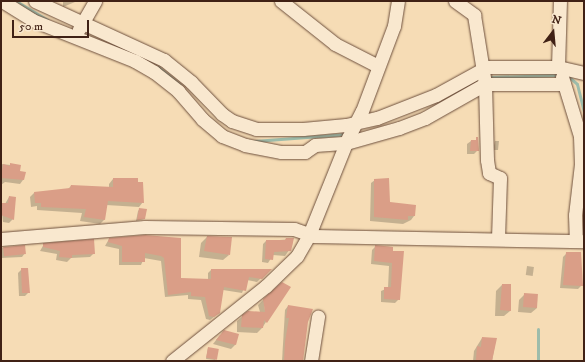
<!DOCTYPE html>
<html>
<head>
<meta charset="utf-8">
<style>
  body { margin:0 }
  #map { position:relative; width:585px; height:362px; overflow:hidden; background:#f6dcb5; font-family:"IM FELL DW Pica",serif }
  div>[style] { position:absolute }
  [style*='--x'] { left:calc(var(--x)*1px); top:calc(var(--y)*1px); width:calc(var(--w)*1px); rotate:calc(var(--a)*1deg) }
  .shadow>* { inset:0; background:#0003; transform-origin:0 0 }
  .stream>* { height:3px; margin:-1.5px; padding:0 1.5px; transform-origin:1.5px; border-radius:1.5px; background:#9dbcab }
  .building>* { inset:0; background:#da9e87; transform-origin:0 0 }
  .roads { filter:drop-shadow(0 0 1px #6e503d) drop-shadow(0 0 1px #6e503d) }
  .minor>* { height:13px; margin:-6.5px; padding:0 6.5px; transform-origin:6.5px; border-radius:6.5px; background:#f9e8cf }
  span { translate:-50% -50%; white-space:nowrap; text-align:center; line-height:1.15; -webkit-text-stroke:3px #f9e8cf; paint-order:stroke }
  .frame { position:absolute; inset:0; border:2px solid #402115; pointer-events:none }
  .north { position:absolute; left:533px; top:12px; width:40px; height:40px; -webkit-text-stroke:3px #f9e8cf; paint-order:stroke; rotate:16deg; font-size:11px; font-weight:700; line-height:16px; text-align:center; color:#402115 }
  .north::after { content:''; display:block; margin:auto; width:14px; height:18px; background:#402115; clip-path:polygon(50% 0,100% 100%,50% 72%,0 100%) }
  .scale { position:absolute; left:12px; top:20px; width:77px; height:18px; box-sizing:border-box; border:2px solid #402115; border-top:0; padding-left:5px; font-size:12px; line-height:14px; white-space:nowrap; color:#402115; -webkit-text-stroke:3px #f9e8cf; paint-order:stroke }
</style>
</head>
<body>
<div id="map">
  <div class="shadow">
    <div style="clip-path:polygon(63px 1px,74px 1px,75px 2px,63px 7px)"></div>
    <div style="clip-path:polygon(471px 141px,478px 150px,474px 154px,467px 154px,467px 144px)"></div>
    <div style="clip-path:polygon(495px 141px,499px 141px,498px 150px,493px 150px)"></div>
    <div style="clip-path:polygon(1px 164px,20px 166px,19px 172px,24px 173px,23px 180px,20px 184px,5px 182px,1px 185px)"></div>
    <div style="clip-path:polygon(113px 179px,137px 179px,143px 202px,139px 207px,106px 205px,104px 220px,100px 224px,80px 221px,82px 213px,37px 210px,37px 206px,31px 207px,30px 197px,34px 193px,67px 190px,71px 186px,109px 188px,109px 184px)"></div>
    <div style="clip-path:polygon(375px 180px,389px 203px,414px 216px,411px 220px,403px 224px,370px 221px,371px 183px)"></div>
    <div style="clip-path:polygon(9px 197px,13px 219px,9px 223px,3px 222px,1px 203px,5px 204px)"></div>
    <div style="clip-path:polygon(140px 209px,144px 219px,136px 221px,138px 211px)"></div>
    <div style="clip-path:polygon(207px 237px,229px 255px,223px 260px,199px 257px,201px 243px)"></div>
    <div style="clip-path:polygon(109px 239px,180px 239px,180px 279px,208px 280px,208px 273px,211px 270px,269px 270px,257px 282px,247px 280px,242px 293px,223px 290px,215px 316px,210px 320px,206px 319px,201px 300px,188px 299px,188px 295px,165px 297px,161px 261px,144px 258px,141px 265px,119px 265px,119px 249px,105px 246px)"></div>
    <div style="clip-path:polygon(293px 239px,292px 246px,285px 256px,273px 255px,268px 263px,262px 262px,263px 244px,266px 241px)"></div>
    <div style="clip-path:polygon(44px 244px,94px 253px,90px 257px,71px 258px,67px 262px,56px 260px,57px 254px,40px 251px)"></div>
    <div style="clip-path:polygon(25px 246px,25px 253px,22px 257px,1px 258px,1px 248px)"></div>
    <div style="clip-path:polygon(376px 246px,392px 247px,399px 299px,395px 303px,381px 302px,381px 291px,388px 288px,389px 266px,371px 264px,372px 250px)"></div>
    <div style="clip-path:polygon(567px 253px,582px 285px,578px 289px,560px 288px,563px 257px)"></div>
    <div style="left:527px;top:266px;width:7px;height:9px;rotate:8deg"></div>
    <div style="clip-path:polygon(22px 269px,29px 292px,25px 296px,19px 296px,18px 273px)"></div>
    <div style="clip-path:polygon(502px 285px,510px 311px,504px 316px,495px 316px,496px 291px)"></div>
    <div style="clip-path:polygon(525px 294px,537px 308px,531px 313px,518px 312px,519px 300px)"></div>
    <div style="clip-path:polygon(264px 299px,266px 322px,262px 328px,257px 333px,237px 332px,237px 321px,243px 316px,260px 312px,258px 305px)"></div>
    <div style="clip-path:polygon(288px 306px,307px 321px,302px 361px,282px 361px,285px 310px)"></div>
    <div style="clip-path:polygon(220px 335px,238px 335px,235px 345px,231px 349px,213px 344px)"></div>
    <div style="clip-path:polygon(482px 338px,496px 339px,492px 361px,473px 361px,474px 351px)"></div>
    <div style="clip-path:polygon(208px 348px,217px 358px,215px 360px,206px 359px)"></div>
  </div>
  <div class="stream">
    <div style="--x:16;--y:1;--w:37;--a:31"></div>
    <div style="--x:158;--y:67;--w:28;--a:39"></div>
    <div style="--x:567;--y:75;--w:13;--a:42"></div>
    <div style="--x:577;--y:84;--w:29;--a:76"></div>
    <div style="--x:487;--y:77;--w:73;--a:-1.6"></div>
    <div style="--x:254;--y:141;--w:93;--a:-4.3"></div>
    <div style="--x:538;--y:361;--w:32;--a:-90"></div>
  </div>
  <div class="building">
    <div style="clip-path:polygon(476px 137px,478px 137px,479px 151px,470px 151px,471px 140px,476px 140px)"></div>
    <div style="clip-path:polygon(10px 163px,21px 165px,20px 171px,26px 172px,24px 180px,1px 178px,3px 164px,10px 166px)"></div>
    <div style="clip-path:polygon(113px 178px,138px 178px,138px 182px,143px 182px,144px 203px,108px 201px,105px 220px,84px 217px,86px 209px,41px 207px,41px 203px,35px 203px,34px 192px,70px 188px,71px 185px,113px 187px)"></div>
    <div style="clip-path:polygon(389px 178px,390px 202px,416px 205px,415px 216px,408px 216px,408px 220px,374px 217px,374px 179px)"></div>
    <div style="clip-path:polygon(9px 196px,16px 197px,14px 220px,1px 215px,1px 203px,8px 203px)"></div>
    <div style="clip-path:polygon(139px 208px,147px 209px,145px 219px,137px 220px)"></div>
    <div style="clip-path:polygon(145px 235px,181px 238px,181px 278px,211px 279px,211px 269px,272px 269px,262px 279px,249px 277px,246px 291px,224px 287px,220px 313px,214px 317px,209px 316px,205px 297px,191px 296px,191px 292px,168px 295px,164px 258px,161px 256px,145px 253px,145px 262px,122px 262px,122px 246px,108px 242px,109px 238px)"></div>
    <div style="clip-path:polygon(207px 236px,232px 237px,230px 255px,204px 251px)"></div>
    <div style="clip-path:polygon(286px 238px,294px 238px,291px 251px,274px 252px,273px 260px,265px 259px,266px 240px,285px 240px)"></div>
    <div style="clip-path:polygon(94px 239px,95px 254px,72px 255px,72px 258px,59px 257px,60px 251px,43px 247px,43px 243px)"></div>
    <div style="left:25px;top:245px;width:9px;height:22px;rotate:84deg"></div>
    <div style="clip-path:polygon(375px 245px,393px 247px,393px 251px,404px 251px,400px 300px,384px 299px,384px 287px,391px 287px,392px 263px,374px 261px)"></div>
    <div style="clip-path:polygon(566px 252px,581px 252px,583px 286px,563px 285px)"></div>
    <div style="clip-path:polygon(21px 268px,28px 268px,30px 293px,22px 293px)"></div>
    <div style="clip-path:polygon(282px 282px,291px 287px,267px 323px,264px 320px,263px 328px,241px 327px,242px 315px,248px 311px,265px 312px,263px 299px)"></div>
    <div style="clip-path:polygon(502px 284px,511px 284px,511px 311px,500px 310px)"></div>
    <div style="left:524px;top:293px;width:14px;height:14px;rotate:4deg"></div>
    <div style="clip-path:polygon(288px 305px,313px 309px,308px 322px,303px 361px,284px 361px,285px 342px,289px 318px,286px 318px)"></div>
    <div style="clip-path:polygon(224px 330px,239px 334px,236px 345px,216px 340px)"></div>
    <div style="clip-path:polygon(482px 337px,497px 338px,492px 361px,476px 360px,477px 346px,481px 347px)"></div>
    <div style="left:208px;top:347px;width:11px;height:11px;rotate:10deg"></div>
  </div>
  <div class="roads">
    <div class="minor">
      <div style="--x:2;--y:1;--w:36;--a:32"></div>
      <div style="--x:32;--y:20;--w:111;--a:21.7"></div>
      <div style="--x:135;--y:61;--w:22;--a:30"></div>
      <div style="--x:154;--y:72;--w:31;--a:38"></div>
      <div style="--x:178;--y:91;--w:37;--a:49"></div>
      <div style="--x:202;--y:119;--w:26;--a:40"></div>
      <div style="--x:222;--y:136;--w:25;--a:21"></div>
      <div style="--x:245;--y:145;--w:37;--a:11"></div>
      <div style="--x:281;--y:152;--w:24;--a:0"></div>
      <div style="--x:305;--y:152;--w:12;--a:-35"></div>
      <div style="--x:315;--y:145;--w:31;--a:-4"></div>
      <div style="--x:346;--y:143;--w:55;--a:-15.8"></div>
      <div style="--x:399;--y:128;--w:28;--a:-21"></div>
      <div style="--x:425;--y:118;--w:69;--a:-29.5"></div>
      <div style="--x:485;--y:84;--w:79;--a:0"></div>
      <div style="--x:35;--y:1;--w:142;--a:24.6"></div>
      <div style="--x:164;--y:60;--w:35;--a:39"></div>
      <div style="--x:191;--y:82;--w:45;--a:45.9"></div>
      <div style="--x:222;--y:114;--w:12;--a:35"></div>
      <div style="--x:232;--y:121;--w:25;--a:18"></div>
      <div style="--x:256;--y:129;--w:47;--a:0"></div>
      <div style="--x:303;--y:129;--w:43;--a:-5.3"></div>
      <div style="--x:346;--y:125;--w:32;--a:-13"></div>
      <div style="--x:377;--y:118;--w:63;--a:-21.3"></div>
      <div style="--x:436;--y:95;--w:58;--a:-28.8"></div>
      <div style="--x:487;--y:67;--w:71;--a:0"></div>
      <div style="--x:558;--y:67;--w:27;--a:13"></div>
      <div style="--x:281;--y:1;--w:69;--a:38.5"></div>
      <div style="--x:335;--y:44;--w:48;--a:27.1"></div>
      <div style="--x:455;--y:1;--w:24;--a:36"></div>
      <div style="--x:474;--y:15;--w:70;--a:80.9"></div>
      <div style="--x:485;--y:84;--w:76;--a:88.5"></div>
      <div style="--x:487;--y:160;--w:13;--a:81"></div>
      <div style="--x:489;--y:173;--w:12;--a:24"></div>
      <div style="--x:500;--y:178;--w:60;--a:91.9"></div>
      <div style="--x:79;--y:29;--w:32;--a:-60"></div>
      <div style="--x:558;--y:67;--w:66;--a:-88.3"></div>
      <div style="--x:562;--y:77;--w:62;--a:73"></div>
      <div style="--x:580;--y:136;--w:28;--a:88"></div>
      <div style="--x:581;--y:164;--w:51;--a:96.7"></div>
      <div style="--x:575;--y:215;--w:26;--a:88"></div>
      <div style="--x:1;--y:239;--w:144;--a:-4.8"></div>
      <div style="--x:145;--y:227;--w:149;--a:0.8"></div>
      <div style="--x:294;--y:229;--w:21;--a:19"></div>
      <div style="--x:314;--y:236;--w:270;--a:1.1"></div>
      <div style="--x:172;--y:361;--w:120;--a:-38.6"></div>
      <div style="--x:266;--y:286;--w:43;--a:-44.1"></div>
      <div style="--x:297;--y:256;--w:24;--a:-60"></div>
      <div style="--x:309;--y:235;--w:105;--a:-68.1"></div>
      <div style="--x:348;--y:138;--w:30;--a:-63"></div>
      <div style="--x:362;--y:111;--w:91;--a:-69.4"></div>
      <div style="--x:394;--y:26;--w:25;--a:-81"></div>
      <div style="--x:311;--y:361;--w:45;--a:-81"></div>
    </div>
  </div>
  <div class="frame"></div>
  <div class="north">N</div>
  <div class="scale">50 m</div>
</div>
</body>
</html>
